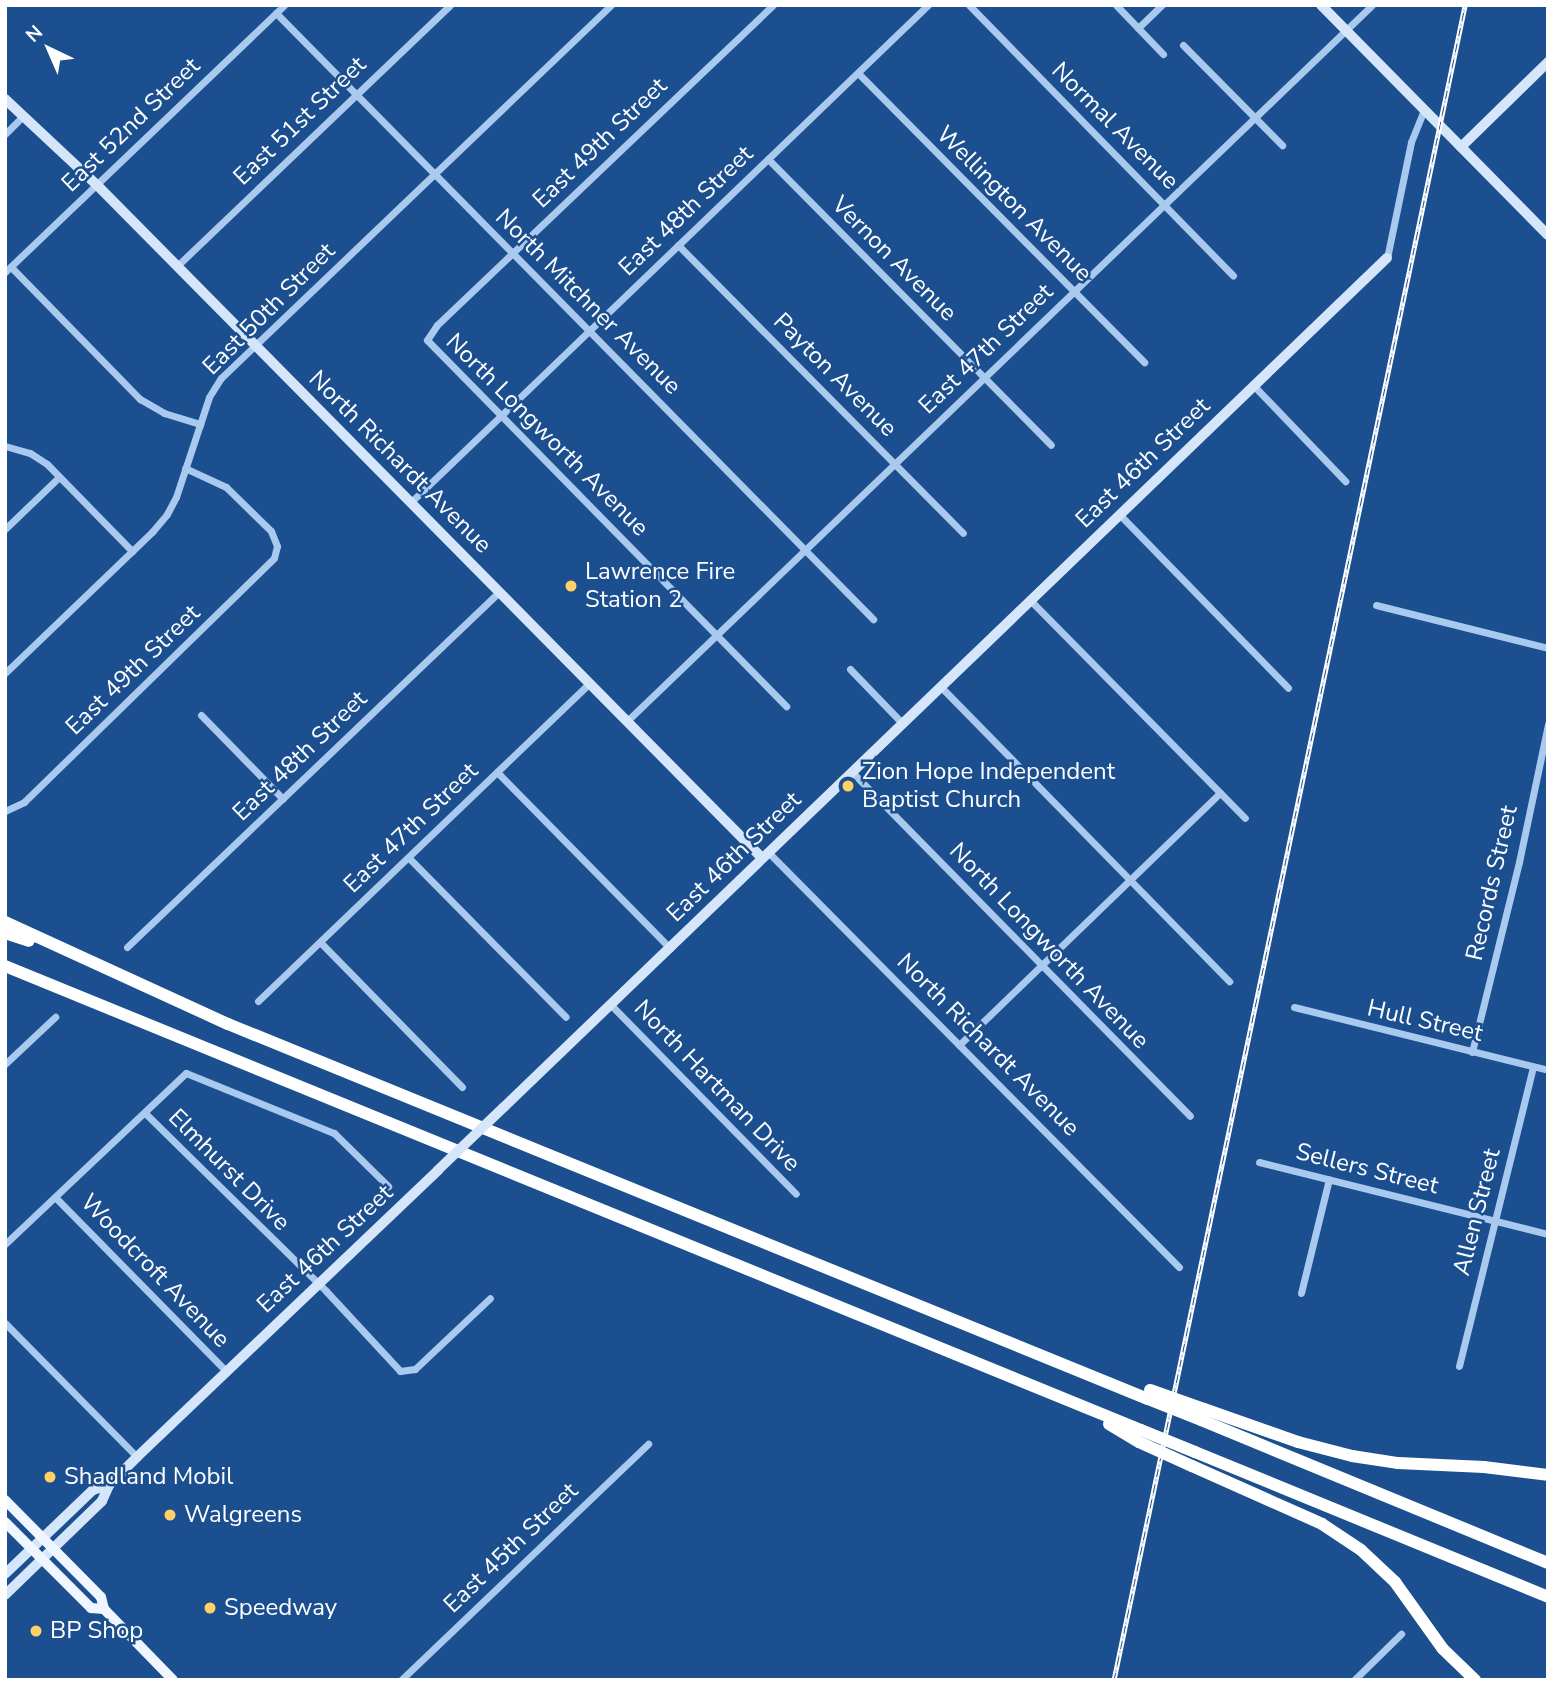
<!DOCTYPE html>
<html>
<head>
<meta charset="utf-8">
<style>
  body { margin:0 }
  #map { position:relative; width:1553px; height:1685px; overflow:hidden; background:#1b4f8f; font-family:"Nunito Sans",sans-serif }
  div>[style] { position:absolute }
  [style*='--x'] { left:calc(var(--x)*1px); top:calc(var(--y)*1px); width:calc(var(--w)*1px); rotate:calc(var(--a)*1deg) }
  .street>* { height:7px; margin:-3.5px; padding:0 3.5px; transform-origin:3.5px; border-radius:3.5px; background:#a9c9ee }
  .secondary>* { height:10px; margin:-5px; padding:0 5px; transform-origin:5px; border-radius:5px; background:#d6e6fa }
  .primary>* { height:10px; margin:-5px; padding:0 5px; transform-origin:5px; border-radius:5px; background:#f0f6ff }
  .highway>* { height:12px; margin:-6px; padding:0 6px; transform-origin:6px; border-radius:6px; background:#fff }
  .rail>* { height:5px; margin-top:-2.5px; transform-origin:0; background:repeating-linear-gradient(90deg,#1b4f8f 0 8px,#fff 0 16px); box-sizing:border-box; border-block:2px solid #fff }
  .secondary-bridge>* { height:10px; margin:-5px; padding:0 5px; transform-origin:5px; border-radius:5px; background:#d6e6fa }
  .highway-bridge>* { height:12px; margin:-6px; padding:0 6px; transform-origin:6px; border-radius:6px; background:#fff }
  .dots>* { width:19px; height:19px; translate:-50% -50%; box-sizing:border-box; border:4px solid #1b4f8f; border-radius:50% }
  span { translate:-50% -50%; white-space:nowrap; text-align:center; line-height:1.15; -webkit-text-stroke:5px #1b4f8f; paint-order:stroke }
  .street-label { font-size:24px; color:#fff }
  .poi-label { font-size:24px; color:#fff }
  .left { translate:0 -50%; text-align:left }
  .frame { position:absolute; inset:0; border:7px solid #fff; pointer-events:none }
  .north { position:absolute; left:14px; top:14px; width:70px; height:70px; -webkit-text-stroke:5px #1b4f8f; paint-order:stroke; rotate:316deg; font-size:19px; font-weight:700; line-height:28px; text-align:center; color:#fff }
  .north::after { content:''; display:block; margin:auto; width:24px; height:32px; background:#fff; clip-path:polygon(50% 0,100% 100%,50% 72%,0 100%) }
</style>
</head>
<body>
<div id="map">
  <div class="street">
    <div style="--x:773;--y:5;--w:464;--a:136.4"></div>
    <div style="--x:437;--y:325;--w:18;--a:124"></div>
    <div style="--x:427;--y:340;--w:513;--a:45.55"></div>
    <div style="--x:969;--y:5;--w:378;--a:45.7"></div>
    <div style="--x:1116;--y:5;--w:68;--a:46.2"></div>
    <div style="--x:276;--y:13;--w:851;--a:45.43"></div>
    <div style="--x:1138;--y:28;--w:33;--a:-44"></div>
    <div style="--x:1183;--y:45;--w:141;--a:45.3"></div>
    <div style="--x:858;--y:73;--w:407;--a:45.3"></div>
    <div style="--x:5;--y:134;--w:24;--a:-45"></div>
    <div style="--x:768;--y:159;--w:402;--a:45.3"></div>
    <div style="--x:678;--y:245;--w:405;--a:45.3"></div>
    <div style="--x:1387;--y:258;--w:118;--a:-78.3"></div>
    <div style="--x:1411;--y:142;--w:35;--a:-68"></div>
    <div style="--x:177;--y:266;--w:378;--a:-43.7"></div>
    <div style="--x:11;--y:267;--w:185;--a:45.7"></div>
    <div style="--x:140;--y:399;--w:28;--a:30"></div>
    <div style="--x:164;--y:413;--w:38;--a:17"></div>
    <div style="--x:5;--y:272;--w:386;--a:-43.7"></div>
    <div style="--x:1254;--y:386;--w:132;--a:46.2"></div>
    <div style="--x:5;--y:446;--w:26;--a:16"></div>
    <div style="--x:30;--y:453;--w:20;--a:33"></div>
    <div style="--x:47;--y:464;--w:122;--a:45.7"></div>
    <div style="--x:411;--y:502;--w:717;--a:-43.87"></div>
    <div style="--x:1120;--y:515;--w:241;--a:45.8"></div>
    <div style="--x:5;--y:529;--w:75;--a:-43.9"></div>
    <div style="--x:1030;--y:600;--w:306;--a:45.4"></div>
    <div style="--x:1376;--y:605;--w:177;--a:14"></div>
    <div style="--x:850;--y:669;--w:75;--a:46.1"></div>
    <div style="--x:5;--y:673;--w:204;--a:-43.8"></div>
    <div style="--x:152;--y:532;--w:23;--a:-50"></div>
    <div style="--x:167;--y:514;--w:19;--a:-62"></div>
    <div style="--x:176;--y:497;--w:105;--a:-71.7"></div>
    <div style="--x:209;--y:397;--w:22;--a:-58"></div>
    <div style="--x:221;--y:378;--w:540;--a:-43.72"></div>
    <div style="--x:941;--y:687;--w:412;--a:45.6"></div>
    <div style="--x:201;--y:715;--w:117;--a:45.7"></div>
    <div style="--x:627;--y:721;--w:1033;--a:-43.86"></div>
    <div style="--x:497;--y:772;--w:247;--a:45.5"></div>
    <div style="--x:852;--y:772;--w:482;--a:45.5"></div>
    <div style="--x:5;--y:811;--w:21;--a:-25"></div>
    <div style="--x:24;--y:802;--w:349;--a:-44.3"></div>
    <div style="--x:274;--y:558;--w:12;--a:-76"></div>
    <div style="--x:277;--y:546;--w:16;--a:-112"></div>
    <div style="--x:271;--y:531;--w:63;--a:-135.6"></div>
    <div style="--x:226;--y:487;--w:45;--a:-155.1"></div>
    <div style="--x:768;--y:852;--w:584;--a:45.28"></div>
    <div style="--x:409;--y:858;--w:223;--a:45.4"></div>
    <div style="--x:320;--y:942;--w:203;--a:45.6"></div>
    <div style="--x:127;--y:947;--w:514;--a:-43.66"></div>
    <div style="--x:258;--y:1001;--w:460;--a:-43.8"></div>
    <div style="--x:611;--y:1005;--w:264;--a:45.6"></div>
    <div style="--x:1294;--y:1007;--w:262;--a:13.9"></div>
    <div style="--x:959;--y:1045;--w:363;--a:-44"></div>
    <div style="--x:1472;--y:1052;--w:196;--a:-76.1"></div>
    <div style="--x:1519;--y:862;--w:141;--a:-78.1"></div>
    <div style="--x:5;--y:1064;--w:69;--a:-43.2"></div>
    <div style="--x:145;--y:1113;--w:254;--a:44.5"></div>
    <div style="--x:326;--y:1291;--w:109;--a:47.2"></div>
    <div style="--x:400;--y:1371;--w:15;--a:-8"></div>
    <div style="--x:415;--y:1369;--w:103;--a:-43.4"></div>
    <div style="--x:1259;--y:1162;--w:298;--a:14"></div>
    <div style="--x:55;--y:1197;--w:245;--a:45.5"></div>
    <div style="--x:5;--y:1244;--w:249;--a:-43.4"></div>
    <div style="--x:186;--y:1073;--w:160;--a:22.1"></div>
    <div style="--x:334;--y:1133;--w:76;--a:44.5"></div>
    <div style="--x:1301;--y:1293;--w:117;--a:-76.2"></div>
    <div style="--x:5;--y:1323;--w:188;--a:45.4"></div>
    <div style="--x:1459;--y:1366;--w:308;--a:-76.1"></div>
    <div style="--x:401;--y:1680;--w:342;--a:-43.7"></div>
    <div style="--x:1354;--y:1680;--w:66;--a:-44.4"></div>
  </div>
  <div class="secondary">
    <div style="--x:1321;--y:5;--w:323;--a:45.4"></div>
    <div style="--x:5;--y:99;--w:126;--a:43.1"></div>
    <div style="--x:97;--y:185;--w:946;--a:45.34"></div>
    <div style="--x:1461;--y:147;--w:122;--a:-44.3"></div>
    <div style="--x:504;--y:1107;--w:1225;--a:-43.88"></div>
    <div style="--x:5;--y:1574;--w:122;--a:-43.7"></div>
    <div style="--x:93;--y:1490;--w:17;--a:-17"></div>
    <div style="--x:5;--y:1595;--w:135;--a:-44.1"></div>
    <div style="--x:102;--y:1501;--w:17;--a:-66"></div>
    <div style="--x:109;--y:1485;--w:40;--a:-45"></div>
    <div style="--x:137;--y:1457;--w:416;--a:-43.6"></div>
  </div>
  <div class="primary">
    <div style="--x:5;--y:1500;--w:136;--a:45.3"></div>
    <div style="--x:101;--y:1597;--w:12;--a:76"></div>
    <div style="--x:104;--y:1609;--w:99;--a:45.8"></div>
    <div style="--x:5;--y:1522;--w:122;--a:45"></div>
    <div style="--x:91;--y:1608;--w:13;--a:4"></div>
  </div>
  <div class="highway">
    <div style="--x:5;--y:922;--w:245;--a:24.6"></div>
    <div style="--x:228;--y:1024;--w:993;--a:22.18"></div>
    <div style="--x:5;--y:933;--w:25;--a:18"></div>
    <div style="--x:5;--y:966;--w:1227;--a:22.22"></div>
    <div style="--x:1204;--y:1409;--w:100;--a:19.3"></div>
    <div style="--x:1298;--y:1442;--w:56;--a:14.5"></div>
    <div style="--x:1352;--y:1456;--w:47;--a:8.7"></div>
    <div style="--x:1398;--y:1463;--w:86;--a:2.7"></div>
    <div style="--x:1484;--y:1467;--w:64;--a:7.1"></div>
    <div style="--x:1201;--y:1420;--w:375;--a:22.4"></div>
    <div style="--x:1109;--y:1424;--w:35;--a:31"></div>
    <div style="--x:1195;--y:1452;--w:382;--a:22.3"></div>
    <div style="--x:1192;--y:1466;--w:142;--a:24"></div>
    <div style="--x:1322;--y:1524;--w:47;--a:33.7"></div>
    <div style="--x:1361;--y:1550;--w:47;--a:43.3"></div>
    <div style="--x:1395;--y:1582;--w:82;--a:54.4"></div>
    <div style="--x:1443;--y:1649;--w:45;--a:44.1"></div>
  </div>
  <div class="rail">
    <div style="--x:1114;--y:1680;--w:1711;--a:-78.16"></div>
  </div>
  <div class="secondary-bridge">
    <div style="--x:438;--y:1170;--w:91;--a:-43.7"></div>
  </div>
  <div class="highway-bridge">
    <div style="--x:1150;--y:1390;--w:57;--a:19.4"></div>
    <div style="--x:1148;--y:1399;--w:57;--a:21.6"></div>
    <div style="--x:1141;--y:1430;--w:58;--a:22.2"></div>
    <div style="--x:1139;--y:1442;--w:58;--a:24.4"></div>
  </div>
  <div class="dots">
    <div style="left:571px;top:586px;background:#ffd166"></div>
    <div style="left:848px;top:786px;background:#ffd166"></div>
    <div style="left:50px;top:1477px;background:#ffd166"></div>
    <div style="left:170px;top:1515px;background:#ffd166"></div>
    <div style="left:210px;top:1608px;background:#ffd166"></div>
    <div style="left:36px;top:1631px;background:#ffd166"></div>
  </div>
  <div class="street-label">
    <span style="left:300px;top:121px;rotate:-44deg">East 51st Street</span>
    <span style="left:131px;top:125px;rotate:-44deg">East 52nd Street</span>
    <span style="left:1115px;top:126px;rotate:45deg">Normal Avenue</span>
    <span style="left:600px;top:143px;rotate:-44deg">East 49th Street</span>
    <span style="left:1014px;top:204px;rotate:45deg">Wellington Avenue</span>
    <span style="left:686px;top:211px;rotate:-44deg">East 48th Street</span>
    <span style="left:894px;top:259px;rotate:45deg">Vernon Avenue</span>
    <span style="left:588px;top:302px;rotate:45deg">North Mitchner Avenue</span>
    <span style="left:269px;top:309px;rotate:-45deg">East 50th Street</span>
    <span style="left:986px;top:349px;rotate:-44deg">East 47th Street</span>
    <span style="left:835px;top:375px;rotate:45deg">Payton Avenue</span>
    <span style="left:547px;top:435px;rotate:45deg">North Longworth Avenue</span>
    <span style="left:400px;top:462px;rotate:45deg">North Richardt Avenue</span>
    <span style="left:1143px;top:463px;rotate:-44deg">East 46th Street</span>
    <span style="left:133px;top:670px;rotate:-44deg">East 49th Street</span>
    <span style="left:300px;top:756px;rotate:-44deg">East 48th Street</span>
    <span style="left:411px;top:828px;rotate:-44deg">East 47th Street</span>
    <span style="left:734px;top:857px;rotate:-44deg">East 46th Street</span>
    <span style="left:1492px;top:883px;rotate:-77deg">Records Street</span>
    <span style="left:1049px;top:946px;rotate:46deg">North Longworth Avenue</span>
    <span style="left:1425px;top:1021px;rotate:13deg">Hull Street</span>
    <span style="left:988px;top:1045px;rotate:45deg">North Richardt Avenue</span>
    <span style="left:717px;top:1086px;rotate:46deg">North Hartman Drive</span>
    <span style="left:1367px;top:1169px;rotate:14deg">Sellers Street</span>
    <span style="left:229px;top:1170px;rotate:45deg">Elmhurst Drive</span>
    <span style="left:1477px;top:1212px;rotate:-76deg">Allen Street</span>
    <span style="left:325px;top:1249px;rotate:-43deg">East 46th Street</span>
    <span style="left:155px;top:1271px;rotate:46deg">Woodcroft Avenue</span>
    <span style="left:511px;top:1548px;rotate:-44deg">East 45th Street</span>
  </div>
  <div class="poi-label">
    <span class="left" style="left:585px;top:586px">Lawrence Fire<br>Station 2</span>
    <span class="left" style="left:862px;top:786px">Zion Hope Independent<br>Baptist Church</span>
    <span class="left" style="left:64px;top:1477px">Shadland Mobil</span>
    <span class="left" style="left:184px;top:1515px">Walgreens</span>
    <span class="left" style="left:224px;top:1608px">Speedway</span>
    <span class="left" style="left:50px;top:1631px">BP Shop</span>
  </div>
  <div class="frame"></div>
  <div class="north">N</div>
</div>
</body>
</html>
